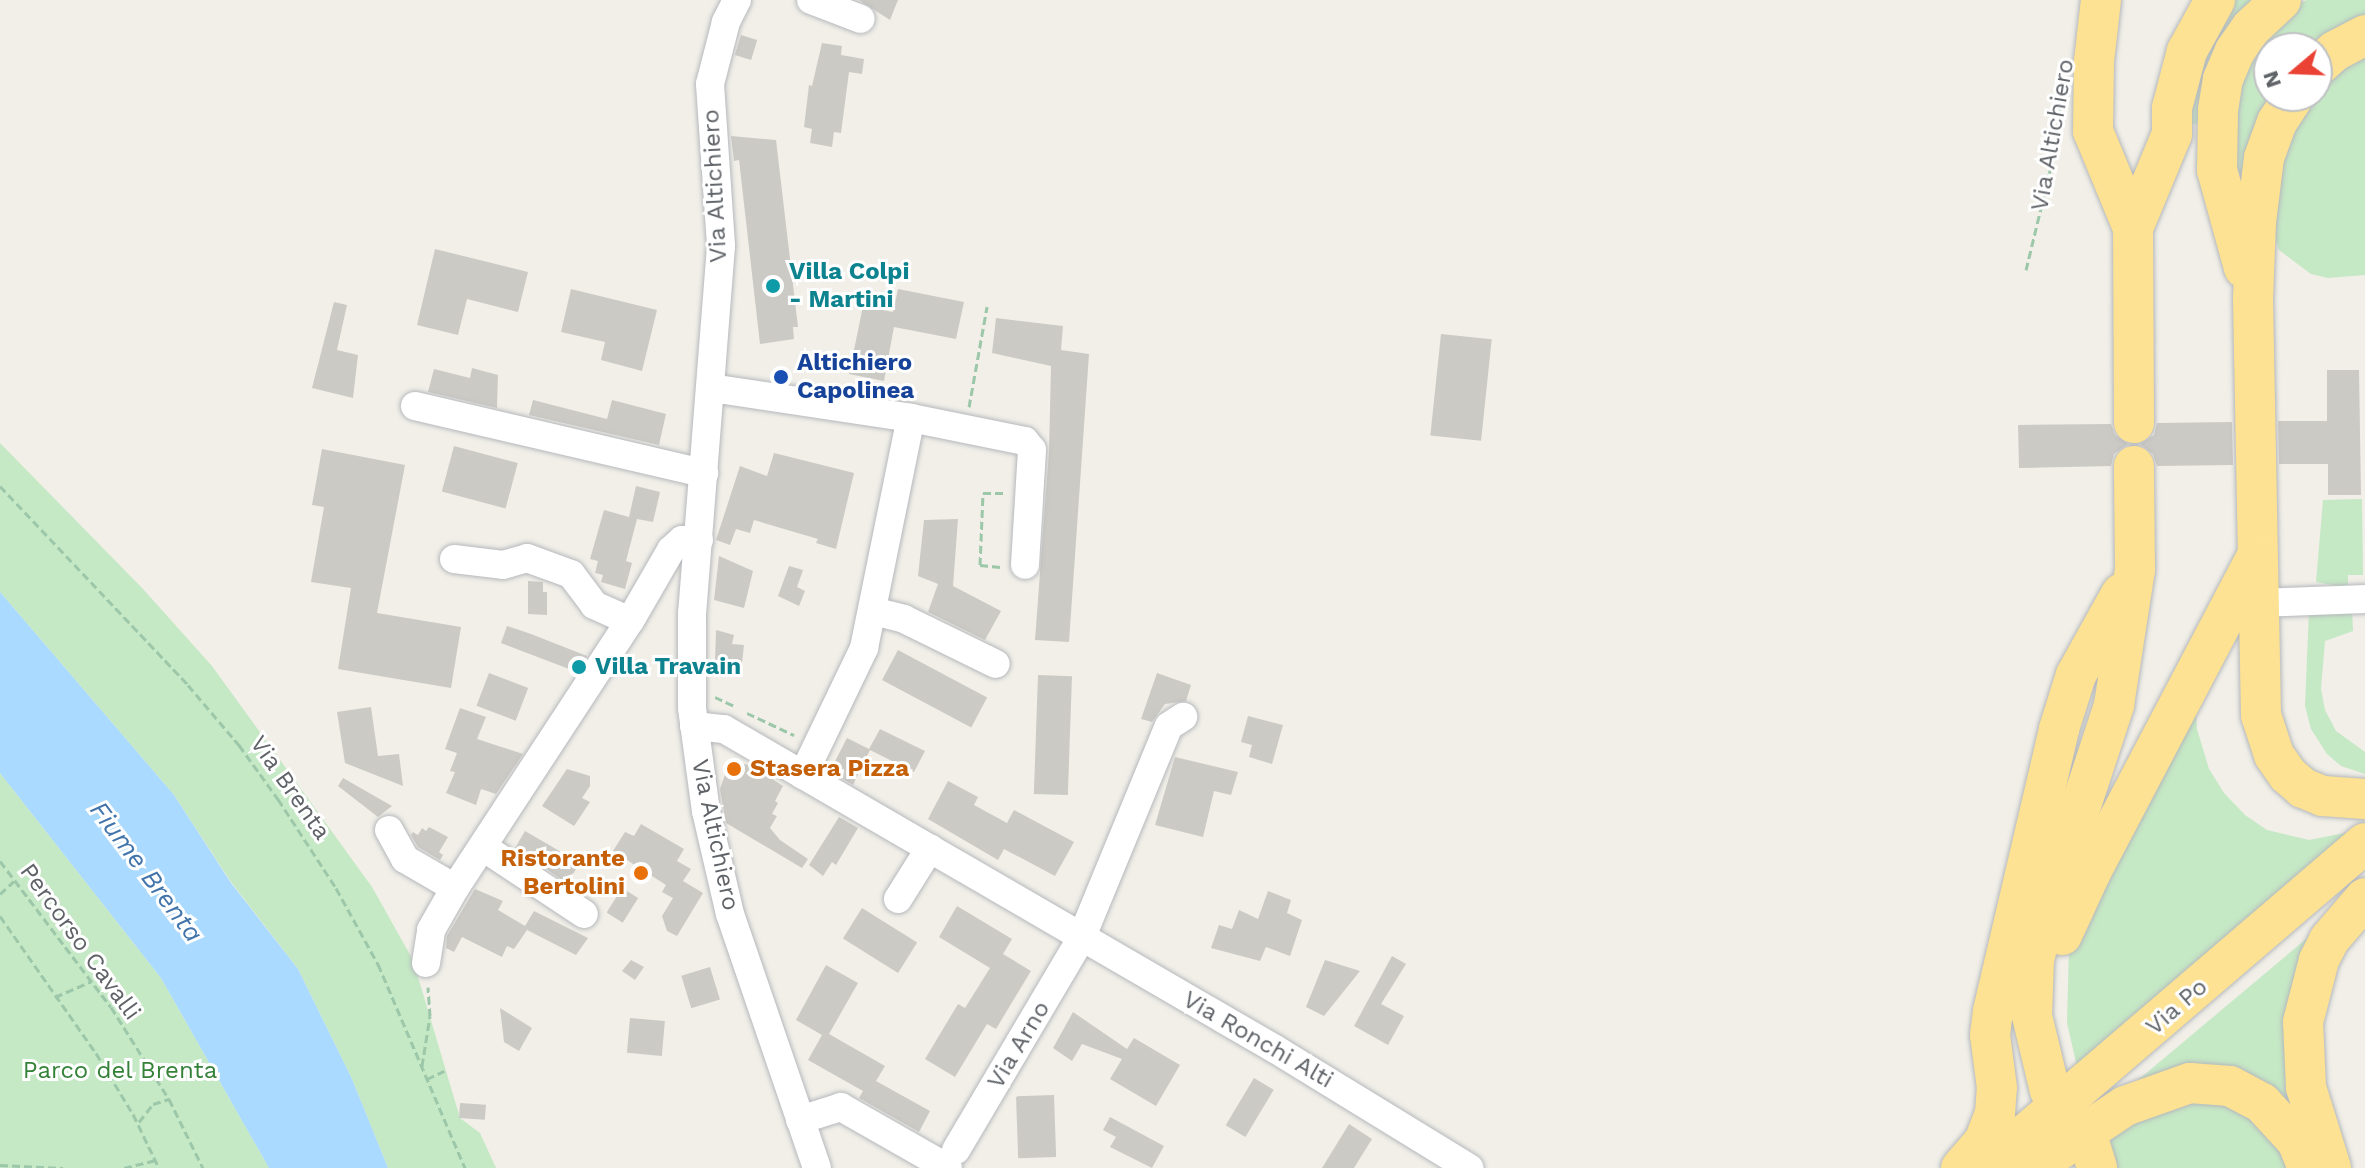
<!DOCTYPE html>
<html>
<head>
<meta charset="utf-8">
<style>
  body { margin:0 }
  #map { position:relative; width:2365px; height:1168px; overflow:hidden; background:#f1efe8; font-family:"Work Sans",sans-serif }
  div>[style] { position:absolute }
  [style*='--x'] { left:calc(var(--x)*1px); top:calc(var(--y)*1px); width:calc(var(--w)*1px); rotate:calc(var(--a)*1deg) }
  .green>* { inset:0; background:#c5e8c5 }
  .water>* { inset:0; background:#aadaff }
  .building>* { inset:0; background:#cccac5; transform-origin:0 0 }
  .path>* { height:3px; margin-top:-1.5px; transform-origin:0; background:repeating-linear-gradient(90deg,#9cc7a9 0 8px,transparent 0 12px) }
  .roads { filter:drop-shadow(0 0 2px #b5b8bc) drop-shadow(0 0 2px #b5b8bc) }
  .minor>* { height:28px; margin:-14px; padding:0 14px; transform-origin:14px; border-radius:14px; background:#fff }
  .highway>* { height:40px; margin:-20px; padding:0 20px; transform-origin:20px; border-radius:20px; background:#fde293 }
  .dots>* { width:22px; height:22px; translate:-50% -50%; box-sizing:border-box; border:4px solid #fff; border-radius:50% }
  span { translate:-50% -50%; white-space:nowrap; text-align:center; line-height:1.15; -webkit-text-stroke:6px #fff; paint-order:stroke }
  .street-label { font-size:24px; color:#5f6368 }
  .culture-label { font-size:24px; color:#0d838f; font-weight:700 }
  .left { translate:0 -50%; text-align:left }
  .transit-label { font-size:24px; color:#164399; font-weight:700 }
  .food-label { font-size:24px; color:#c56008; font-weight:700 }
  .right { translate:-100% -50%; text-align:right }
  .park-label { font-size:24px; color:#348238 }
  .water-label { font-size:26px; color:#4174aa; font-style:italic }
  .north { position:absolute; left:2253px; top:32px; width:80px; height:80px; box-sizing:border-box; background:#fff; border:2px solid #bfc1c3; border-radius:50%; rotate:251deg; font-size:22px; font-weight:700; line-height:32px; text-align:center; color:#5f6368 }
  .north::after { content:''; display:block; margin:auto; width:28px; height:36px; background:#ea4335; clip-path:polygon(50% 0,100% 100%,50% 72%,0 100%) }
</style>
</head>
<body>
<div id="map">
  <div class="green">
    <div style="clip-path:polygon(2226px 0,2257px 0,2203px 123px,2188px 125px,2194px 62px)"></div>
    <div style="clip-path:polygon(2307px 0,2365px 0,2365px 24px,2317px 48px,2269px 48px,2269px 96px,2280px 96px,2251px 173px,2233px 173px,2235px 76px,2281px 10px)"></div>
    <div style="clip-path:polygon(2365px 49px,2365px 275px,2328px 278px,2311px 274px,2279px 250px,2276px 242px,2275px 169px,2307px 96px,2317px 96px,2317px 85px)"></div>
    <div style="clip-path:polygon(0 443px,143px 589px,212px 666px,372px 887px,413px 960px,460px 1118px,480px 1133px,496px 1168px,388px 1168px,352px 1079px,298px 969px,231px 882px,174px 795px,0 592px)"></div>
    <div style="clip-path:polygon(2362px 499px,2363px 575px,2348px 575px,2348px 588px,2316px 582px,2323px 500px)"></div>
    <div style="clip-path:polygon(2352px 608px,2353px 631px,2325px 641px,2321px 689px,2325px 710px,2336px 731px,2365px 752px,2365px 774px,2341px 766px,2327px 754px,2311px 729px,2305px 706px,2309px 610px)"></div>
    <div style="clip-path:polygon(2196px 709px,2197px 729px,2209px 769px,2224px 793px,2245px 815px,2267px 830px,2309px 840px,2355px 831px,2079px 1075px,2067px 1023px,2069px 949px)"></div>
    <div style="clip-path:polygon(0 773px,161px 978px,269px 1168px,0 1168px)"></div>
    <div style="clip-path:polygon(2337px 913px,2298px 1089px,2290px 1110px,2131px 1086px)"></div>
    <div style="clip-path:polygon(2162px 1101px,2245px 1104px,2298px 1168px,2104px 1168px,2095px 1137px)"></div>
  </div>
  <div class="water">
    <div style="clip-path:polygon(0 592px,174px 795px,231px 883px,298px 969px,352px 1079px,388px 1168px,269px 1168px,161px 978px,0 773px)"></div>
  </div>
  <div class="building">
    <div style="clip-path:polygon(859px 0,898px 0,890px 20px)"></div>
    <div style="left:741px;top:35px;width:17px;height:21px;rotate:17deg"></div>
    <div style="clip-path:polygon(822px 43px,842px 46px,841px 55px,864px 59px,862px 74px,849px 72px,841px 133px,834px 132px,832px 147px,810px 143px,812px 129px,804px 127px,809px 85px,812px 86px)"></div>
    <div style="clip-path:polygon(731px 136px,776px 140px,798px 327px,793px 327px,794px 339px,760px 344px,739px 160px,734px 161px)"></div>
    <div style="clip-path:polygon(435px 249px,528px 272px,518px 312px,467px 299px,458px 335px,417px 325px)"></div>
    <div style="clip-path:polygon(571px 289px,657px 310px,642px 371px,601px 360px,605px 342px,561px 332px)"></div>
    <div style="clip-path:polygon(898px 289px,964px 302px,956px 339px,894px 327px,884px 381px,849px 374px,863px 306px,893px 312px)"></div>
    <div style="clip-path:polygon(334px 302px,347px 305px,337px 350px,358px 355px,353px 398px,312px 388px)"></div>
    <div style="clip-path:polygon(996px 318px,1063px 326px,1061px 350px,1089px 354px,1069px 642px,1035px 640px,1049px 451px,1051px 366px,992px 353px)"></div>
    <div style="left:1441px;top:334px;width:51px;height:102px;rotate:6deg"></div>
    <div style="clip-path:polygon(472px 368px,498px 375px,497px 408px,428px 392px,434px 369px,470px 378px)"></div>
    <div style="clip-path:polygon(2327px 370px,2359px 370px,2361px 495px,2328px 495px,2328px 464px,2279px 464px,2278px 421px,2327px 421px)"></div>
    <div style="clip-path:polygon(533px 400px,607px 419px,612px 400px,666px 414px,659px 445px,529px 415px)"></div>
    <div style="clip-path:polygon(2232px 422px,2233px 465px,2157px 466px,2153px 454px,2140px 444px,2154px 435px,2157px 423px)"></div>
    <div style="clip-path:polygon(2111px 424px,2115px 435px,2128px 444px,2114px 454px,2111px 466px,2019px 468px,2018px 425px)"></div>
    <div style="left:454px;top:446px;width:66px;height:47px;rotate:15deg"></div>
    <div style="clip-path:polygon(322px 449px,405px 465px,377px 613px,461px 627px,451px 688px,338px 669px,351px 588px,311px 582px,324px 507px,312px 505px)"></div>
    <div style="clip-path:polygon(774px 453px,854px 473px,836px 549px,816px 543px,818px 539px,754px 520px,750px 533px,736px 529px,730px 545px,716px 540px,740px 466px,767px 476px)"></div>
    <div style="clip-path:polygon(636px 486px,660px 492px,653px 522px,637px 519px,626px 561px,632px 563px,625px 589px,601px 582px,603px 575px,595px 573px,598px 561px,590px 559px,604px 510px,629px 517px)"></div>
    <div style="clip-path:polygon(958px 519px,953px 586px,1001px 611px,985px 640px,928px 612px,938px 584px,918px 576px,924px 520px)"></div>
    <div style="clip-path:polygon(719px 556px,753px 571px,744px 608px,714px 600px)"></div>
    <div style="clip-path:polygon(789px 566px,803px 570px,797px 587px,805px 591px,799px 606px,778px 596px)"></div>
    <div style="clip-path:polygon(528px 581px,543px 582px,543px 592px,547px 592px,547px 615px,528px 614px)"></div>
    <div style="clip-path:polygon(507px 626px,531px 634px,587px 656px,577px 672px,501px 643px)"></div>
    <div style="clip-path:polygon(716px 630px,734px 635px,732px 644px,744px 645px,742px 663px,715px 660px)"></div>
    <div style="left:898px;top:650px;width:101px;height:34px;rotate:28deg"></div>
    <div style="left:489px;top:673px;width:42px;height:35px;rotate:21deg"></div>
    <div style="clip-path:polygon(1157px 673px,1191px 685px,1186px 701px,1165px 704px,1152px 722px,1141px 719px)"></div>
    <div style="left:1038px;top:675px;width:34px;height:119px;rotate:2deg"></div>
    <div style="clip-path:polygon(371px 707px,378px 756px,399px 754px,403px 786px,345px 763px,337px 712px)"></div>
    <div style="clip-path:polygon(460px 708px,486px 717px,477px 739px,523px 754px,496px 794px,481px 789px,476px 805px,446px 793px,455px 772px,450px 771px,457px 753px,445px 749px)"></div>
    <div style="clip-path:polygon(1248px 716px,1283px 725px,1272px 764px,1249px 757px,1252px 745px,1241px 742px)"></div>
    <div style="clip-path:polygon(880px 729px,925px 751px,914px 772px,870px 750px,853px 785px,830px 771px,847px 738px,869px 749px)"></div>
    <div style="clip-path:polygon(1175px 757px,1238px 772px,1231px 795px,1214px 791px,1203px 837px,1155px 825px)"></div>
    <div style="clip-path:polygon(730px 760px,752px 766px,783px 786px,775px 801px,778px 803px,772px 814px,777px 816px,770px 828px,780px 840px,808px 859px,802px 868px,726px 823px,720px 789px)"></div>
    <div style="clip-path:polygon(567px 769px,590px 776px,590px 786px,582px 798px,590px 802px,574px 826px,542px 806px)"></div>
    <div style="clip-path:polygon(343px 778px,392px 806px,378px 817px,338px 786px)"></div>
    <div style="clip-path:polygon(948px 781px,978px 797px,974px 805px,1007px 823px,1014px 810px,1074px 842px,1055px 876px,1004px 849px,998px 860px,928px 819px)"></div>
    <div style="clip-path:polygon(839px 817px,858px 828px,836px 865px,832px 862px,823px 876px,809px 865px)"></div>
    <div style="clip-path:polygon(641px 824px,684px 849px,677px 861px,691px 869px,683px 881px,703px 893px,677px 936px,667px 931px,662px 916px,673px 898px,662px 892px,666px 885px,613px 851px,625px 832px,634px 836px)"></div>
    <div style="clip-path:polygon(429px 827px,448px 837px,439px 852px,443px 855px,440px 860px,418px 847px,411px 835px,413px 832px,418px 835px,422px 828px,426px 831px)"></div>
    <div style="clip-path:polygon(525px 831px,580px 863px,567px 883px,515px 848px)"></div>
    <div style="left:622px;top:888px;width:19px;height:29px;rotate:32deg"></div>
    <div style="clip-path:polygon(475px 889px,503px 901px,498px 910px,525px 926px,534px 911px,588px 938px,576px 955px,527px 930px,514px 949px,507px 946px,502px 957px,462px 937px,454px 952px,446px 948px,447px 936px)"></div>
    <div style="clip-path:polygon(1268px 891px,1291px 900px,1287px 913px,1302px 920px,1290px 956px,1266px 947px,1260px 961px,1211px 948px,1219px 925px,1232px 929px,1239px 910px,1258px 919px)"></div>
    <div style="clip-path:polygon(957px 906px,1012px 939px,1003px 954px,1031px 971px,996px 1029px,987px 1024px,955px 1077px,925px 1059px,958px 1004px,965px 1008px,990px 968px,939px 937px)"></div>
    <div style="left:862px;top:908px;width:65px;height:36px;rotate:32deg"></div>
    <div style="clip-path:polygon(1392px 956px,1406px 964px,1381px 1004px,1404px 1016px,1388px 1045px,1354px 1026px)"></div>
    <div style="clip-path:polygon(631px 960px,644px 967px,635px 980px,622px 971px)"></div>
    <div style="clip-path:polygon(1325px 960px,1360px 971px,1324px 1016px,1306px 1007px)"></div>
    <div style="clip-path:polygon(826px 965px,858px 983px,829px 1034px,885px 1066px,876px 1081px,930px 1111px,919px 1132px,859px 1098px,863px 1091px,808px 1060px,822px 1035px,796px 1020px)"></div>
    <div style="left:710px;top:967px;width:34px;height:30px;rotate:73deg"></div>
    <div style="clip-path:polygon(500px 1008px,532px 1028px,519px 1051px,504px 1042px)"></div>
    <div style="clip-path:polygon(1073px 1012px,1127px 1049px,1134px 1038px,1180px 1065px,1156px 1106px,1110px 1079px,1122px 1059px,1082px 1044px,1072px 1061px,1053px 1048px)"></div>
    <div style="left:630px;top:1018px;width:35px;height:35px;rotate:5deg"></div>
    <div style="left:1254px;top:1078px;width:23px;height:55px;rotate:31deg"></div>
    <div style="left:1054px;top:1095px;width:62px;height:38px;rotate:88deg"></div>
    <div style="left:460px;top:1103px;width:26px;height:15px;rotate:4deg"></div>
    <div style="clip-path:polygon(1110px 1117px,1164px 1146px,1152px 1168px,1110px 1147px,1116px 1137px,1103px 1130px)"></div>
    <div style="clip-path:polygon(1349px 1124px,1372px 1139px,1354px 1168px,1322px 1168px)"></div>
  </div>
  <div class="path">
    <div style="--x:2026;--y:270;--w:123;--a:-76.4"></div>
    <div style="--x:2055;--y:150;--w:59;--a:-83.2"></div>
    <div style="--x:969;--y:407;--w:102;--a:-79.8"></div>
    <div style="--x:0;--y:486;--w:274;--a:46.6"></div>
    <div style="--x:188;--y:685;--w:79;--a:49.6"></div>
    <div style="--x:239;--y:745;--w:67;--a:54.2"></div>
    <div style="--x:278;--y:799;--w:106;--a:56.9"></div>
    <div style="--x:336;--y:888;--w:87;--a:61.1"></div>
    <div style="--x:378;--y:964;--w:222;--a:66.9"></div>
    <div style="--x:1000;--y:567;--w:20;--a:-174"></div>
    <div style="--x:980;--y:565;--w:72;--a:-87.6"></div>
    <div style="--x:983;--y:493;--w:24;--a:0"></div>
    <div style="--x:715;--y:697;--w:21;--a:25"></div>
    <div style="--x:747;--y:713;--w:52;--a:25.1"></div>
    <div style="--x:0;--y:861;--w:183;--a:52.8"></div>
    <div style="--x:111;--y:1007;--w:109;--a:57.8"></div>
    <div style="--x:169;--y:1099;--w:77;--a:63.8"></div>
    <div style="--x:0;--y:894;--w:19;--a:-43"></div>
    <div style="--x:0;--y:916;--w:167;--a:55"></div>
    <div style="--x:96;--y:1053;--w:71;--a:58.8"></div>
    <div style="--x:133;--y:1114;--w:60;--a:64.3"></div>
    <div style="--x:55;--y:997;--w:40;--a:-23.4"></div>
    <div style="--x:422;--y:1066;--w:51;--a:-80.9"></div>
    <div style="--x:430;--y:1016;--w:29;--a:-94"></div>
    <div style="--x:427;--y:1079;--w:19;--a:-25"></div>
    <div style="--x:139;--y:1122;--w:23;--a:-52"></div>
    <div style="--x:153;--y:1104;--w:17;--a:-17"></div>
    <div style="--x:0;--y:1165;--w:63;--a:2.7"></div>
    <div style="--x:124;--y:1168;--w:33;--a:-14"></div>
  </div>
  <div class="roads">
    <div class="minor">
      <div style="--x:737;--y:0;--w:25;--a:117"></div>
      <div style="--x:726;--y:22;--w:64;--a:104.5"></div>
      <div style="--x:710;--y:84;--w:162;--a:86.1"></div>
      <div style="--x:721;--y:246;--w:368;--a:94.5"></div>
      <div style="--x:692;--y:613;--w:95;--a:90"></div>
      <div style="--x:692;--y:708;--w:104;--a:82.3"></div>
      <div style="--x:706;--y:811;--w:106;--a:76.9"></div>
      <div style="--x:730;--y:914;--w:268;--a:71.1"></div>
      <div style="--x:811;--y:0;--w:53;--a:20.8"></div>
      <div style="--x:711;--y:388;--w:202;--a:8.5"></div>
      <div style="--x:911;--y:418;--w:116;--a:11.4"></div>
      <div style="--x:1025;--y:441;--w:11;--a:52"></div>
      <div style="--x:1032;--y:450;--w:115;--a:93.5"></div>
      <div style="--x:415;--y:406;--w:297;--a:13.1"></div>
      <div style="--x:454;--y:559;--w:49;--a:7"></div>
      <div style="--x:503;--y:565;--w:25;--a:-16"></div>
      <div style="--x:527;--y:558;--w:47;--a:20"></div>
      <div style="--x:571;--y:574;--w:39;--a:53"></div>
      <div style="--x:594;--y:605;--w:39;--a:24"></div>
      <div style="--x:2259;--y:603;--w:106;--a:-2.2"></div>
      <div style="--x:873;--y:611;--w:32;--a:14"></div>
      <div style="--x:904;--y:619;--w:102;--a:26.1"></div>
      <div style="--x:694;--y:726;--w:30;--a:6"></div>
      <div style="--x:724;--y:729;--w:637;--a:30.15"></div>
      <div style="--x:1275;--y:1049;--w:228;--a:31.5"></div>
      <div style="--x:803;--y:775;--w:141;--a:-64.3"></div>
      <div style="--x:864;--y:648;--w:235;--a:-78.5"></div>
      <div style="--x:389;--y:830;--w:33;--a:61"></div>
      <div style="--x:405;--y:859;--w:58;--a:30.1"></div>
      <div style="--x:483;--y:847;--w:121;--a:33.6"></div>
      <div style="--x:898;--y:899;--w:60;--a:-57.9"></div>
      <div style="--x:426;--y:963;--w:33;--a:-81"></div>
      <div style="--x:431;--y:930;--w:48;--a:-60.3"></div>
      <div style="--x:455;--y:888;--w:319;--a:-56.8"></div>
      <div style="--x:630;--y:621;--w:82;--a:-60"></div>
      <div style="--x:671;--y:550;--w:15;--a:-42"></div>
      <div style="--x:682;--y:540;--w:17;--a:0"></div>
      <div style="--x:800;--y:1120;--w:43;--a:-17.6"></div>
      <div style="--x:841;--y:1107;--w:123;--a:29.7"></div>
      <div style="--x:956;--y:1150;--w:245;--a:-59.4"></div>
      <div style="--x:1081;--y:939;--w:230;--a:-67.6"></div>
      <div style="--x:1169;--y:726;--w:17;--a:-33"></div>
    </div>
    <div class="highway">
      <div style="--x:2101;--y:0;--w:61;--a:96.5"></div>
      <div style="--x:2094;--y:61;--w:70;--a:90.8"></div>
      <div style="--x:2093;--y:131;--w:105;--a:67.6"></div>
      <div style="--x:2133;--y:228;--w:195;--a:89.7"></div>
      <div style="--x:2317;--y:67;--w:24;--a:-42"></div>
      <div style="--x:2335;--y:51;--w:34;--a:-28"></div>
      <div style="--x:2294;--y:96;--w:31;--a:123"></div>
      <div style="--x:2277;--y:122;--w:38;--a:110"></div>
      <div style="--x:2264;--y:158;--w:64;--a:97.1"></div>
      <div style="--x:2256;--y:222;--w:77;--a:92.2"></div>
      <div style="--x:2253;--y:299;--w:416;--a:88.9"></div>
      <div style="--x:2261;--y:715;--w:42;--a:72"></div>
      <div style="--x:2274;--y:755;--w:24;--a:55"></div>
      <div style="--x:2288;--y:775;--w:20;--a:41"></div>
      <div style="--x:2303;--y:788;--w:22;--a:22"></div>
      <div style="--x:2323;--y:796;--w:42;--a:4.1"></div>
      <div style="--x:2133;--y:228;--w:102;--a:-67.5"></div>
      <div style="--x:2172;--y:134;--w:26;--a:-90"></div>
      <div style="--x:2172;--y:108;--w:59;--a:-75.3"></div>
      <div style="--x:2187;--y:51;--w:58;--a:-61.2"></div>
      <div style="--x:2244;--y:268;--w:102;--a:-105.4"></div>
      <div style="--x:2217;--y:170;--w:60;--a:-89"></div>
      <div style="--x:2218;--y:110;--w:31;--a:-81"></div>
      <div style="--x:2223;--y:79;--w:30;--a:-67"></div>
      <div style="--x:2235;--y:51;--w:28;--a:-55"></div>
      <div style="--x:2251;--y:28;--w:41;--a:-43"></div>
      <div style="--x:2062;--y:935;--w:69;--a:-65.3"></div>
      <div style="--x:2091;--y:872;--w:355;--a:-62.3"></div>
      <div style="--x:2050;--y:1091;--w:77;--a:-103.5"></div>
      <div style="--x:2032;--y:1016;--w:56;--a:-88"></div>
      <div style="--x:2034;--y:960;--w:49;--a:-76"></div>
      <div style="--x:2046;--y:912;--w:218;--a:-71.8"></div>
      <div style="--x:2114;--y:705;--w:137;--a:-81.2"></div>
      <div style="--x:2135;--y:570;--w:104;--a:-90.6"></div>
      <div style="--x:2091;--y:1148;--w:21;--a:73"></div>
      <div style="--x:1961;--y:1168;--w:35;--a:-49"></div>
      <div style="--x:1984;--y:1142;--w:30;--a:-69"></div>
      <div style="--x:1995;--y:1114;--w:26;--a:-86"></div>
      <div style="--x:1997;--y:1088;--w:53;--a:-97.5"></div>
      <div style="--x:1990;--y:1035;--w:24;--a:-83"></div>
      <div style="--x:1993;--y:1011;--w:290;--a:-76.8"></div>
      <div style="--x:2059;--y:729;--w:57;--a:-72.5"></div>
      <div style="--x:2076;--y:675;--w:93;--a:-60.9"></div>
      <div style="--x:1986;--y:1168;--w:499;--a:-40.6"></div>
      <div style="--x:2032;--y:1168;--w:112;--a:-33.7"></div>
      <div style="--x:2125;--y:1106;--w:69;--a:-19.5"></div>
      <div style="--x:2190;--y:1083;--w:40;--a:4.3"></div>
      <div style="--x:2230;--y:1086;--w:36;--a:28"></div>
      <div style="--x:2262;--y:1103;--w:52;--a:47.4"></div>
      <div style="--x:2297;--y:1141;--w:29;--a:68"></div>
      <div style="--x:2331;--y:1168;--w:85;--a:-107.2"></div>
      <div style="--x:2306;--y:1087;--w:65;--a:-92.6"></div>
      <div style="--x:2303;--y:1022;--w:64;--a:-75.5"></div>
      <div style="--x:2319;--y:960;--w:22;--a:-63"></div>
      <div style="--x:2329;--y:940;--w:55;--a:-49.4"></div>
    </div>
  </div>
  <div class="dots">
    <div style="left:773px;top:286px;background:#0f9aa8"></div>
    <div style="left:781px;top:377px;background:#1a4fb4"></div>
    <div style="left:579px;top:667px;background:#0f9aa8"></div>
    <div style="left:734px;top:769px;background:#e8710a"></div>
    <div style="left:641px;top:873px;background:#e8710a"></div>
  </div>
  <div class="street-label">
    <span style="left:2053px;top:135px;rotate:-80deg">Via Altichiero</span>
    <span style="left:715px;top:186px;rotate:-93deg">Via Altichiero</span>
    <span style="left:290px;top:788px;rotate:55deg">Via Brenta</span>
    <span style="left:715px;top:835px;rotate:78deg">Via Altichiero</span>
    <span style="left:80px;top:942px;rotate:54deg">Percorso Cavalli</span>
    <span style="left:2177px;top:1007px;rotate:-41deg">Via Po</span>
    <span style="left:1258px;top:1040px;rotate:30deg">Via Ronchi Alti</span>
    <span style="left:1019px;top:1045px;rotate:-59deg">Via Arno</span>
  </div>
  <div class="culture-label">
    <span class="left" style="left:789px;top:286px">Villa Colpi<br>- Martini</span>
    <span class="left" style="left:595px;top:667px">Villa Travain</span>
  </div>
  <div class="transit-label">
    <span class="left" style="left:797px;top:377px">Altichiero<br>Capolinea</span>
  </div>
  <div class="food-label">
    <span class="left" style="left:750px;top:769px">Stasera Pizza</span>
    <span class="right" style="left:625px;top:873px">Ristorante<br>Bertolini</span>
  </div>
  <div class="park-label">
    <span style="left:120px;top:1071px">Parco del Brenta</span>
  </div>
  <div class="water-label">
    <span style="left:146px;top:872px;rotate:53deg">Fiume Brenta</span>
  </div>
  <div class="north">N</div>
</div>
</body>
</html>
